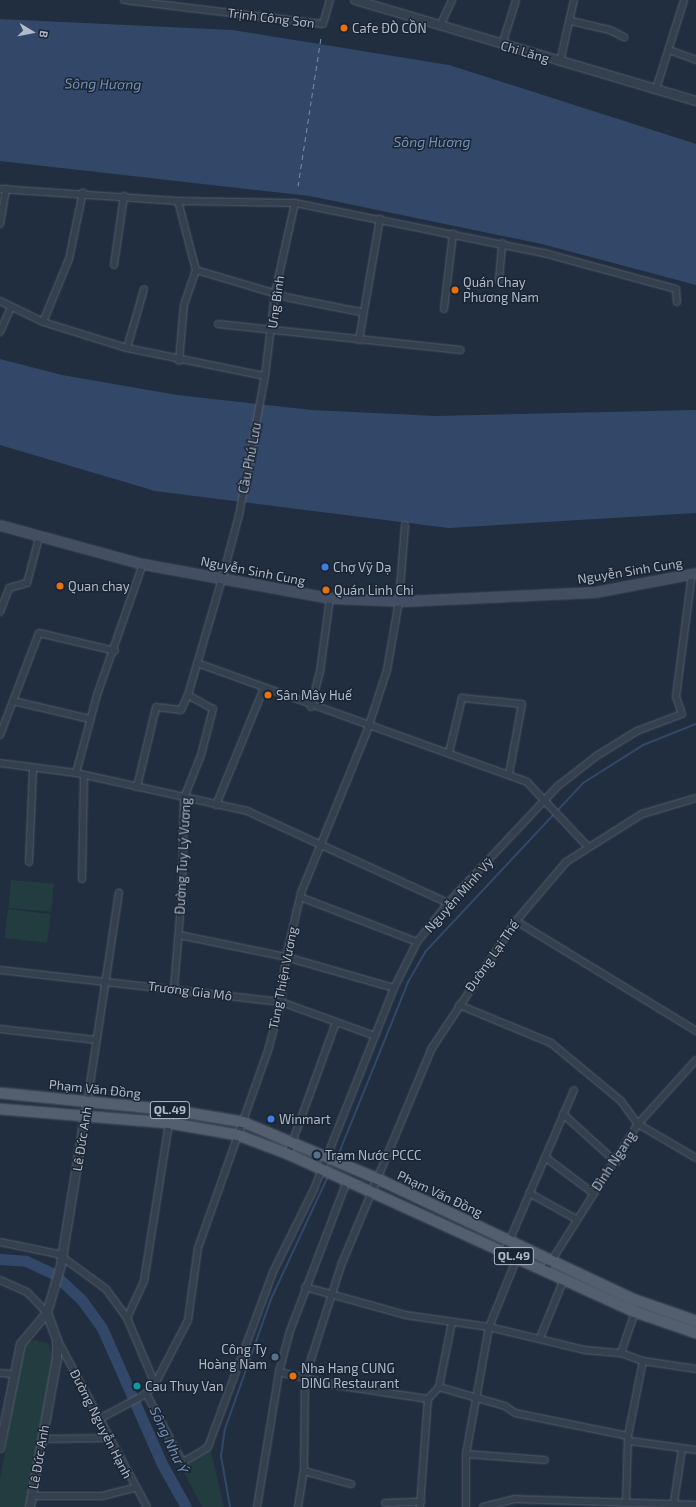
<!DOCTYPE html>
<html>
<head>
<meta charset="utf-8">
<style>
  body { margin:0 }
  #map { position:relative; width:696px; height:1507px; overflow:hidden; background:#212e3f; font-family:"Exo 2",sans-serif }
  div>[style] { position:absolute }
  [style*='--x'] { left:calc(var(--x)*1px); top:calc(var(--y)*1px); width:calc(var(--w)*1px); rotate:calc(var(--a)*1deg) }
  .green>* { inset:0; background:#233c40; transform-origin:0 0 }
  .water>* { inset:0; background:#334868 }
  .stream>* { height:2px; margin:-1px; padding:0 1px; transform-origin:1px; border-radius:1px; background:#334868 }
  .river>* { height:11px; margin:-5.5px; padding:0 5.5px; transform-origin:5.5px; border-radius:5.5px; background:#334868 }
  .ferry>* { height:1px; margin-top:-0.5px; transform-origin:0; background:repeating-linear-gradient(90deg,#7590b5 0 5px,transparent 0 9px) }
  .roads { filter:drop-shadow(0 0 1px #535d6d) drop-shadow(0 0 1px #535d6d) }
  .minor>* { height:6px; margin:-3px; padding:0 3px; transform-origin:3px; border-radius:3px; background:#35404f }
  .tertiary>* { height:8px; margin:-4px; padding:0 4px; transform-origin:4px; border-radius:4px; background:#35404f }
  .secondary>* { height:9px; margin:-4.5px; padding:0 4.5px; transform-origin:4.5px; border-radius:4.5px; background:#434e62 }
  .primary>* { height:10px; margin:-5px; padding:0 5px; transform-origin:5px; border-radius:5px; background:#535f6f }
  .dots>* { width:11px; height:11px; translate:-50% -50%; box-sizing:border-box; border:2px solid #1a2534; border-radius:50% }
  span { translate:-50% -50%; white-space:nowrap; text-align:center; line-height:1.15; -webkit-text-stroke:3px #1a2534; paint-order:stroke }
  .shield-label span { padding:1px 3px; background:#1a2534; border:1px solid; border-radius:3px; -webkit-text-stroke-width:0 }
  .shield-label { font-size:12px; color:#b1baca; font-weight:700 }
  .street-label { font-size:13px; color:#b1baca }
  .poi-label { font-size:13px; color:#b1baca }
  .left { translate:0 -50%; text-align:left }
  .right { translate:-100% -50%; text-align:right }
  .water-label { font-size:14px; color:#7590b5; font-style:italic }
  .north { position:absolute; left:12px; top:12px; width:40px; height:40px; -webkit-text-stroke:3px #1a2534; paint-order:stroke; rotate:100deg; font-size:11px; font-weight:700; line-height:16px; text-align:center; color:#b1baca }
  .north::after { content:''; display:block; margin:auto; width:14px; height:18px; background:#b1baca; clip-path:polygon(50% 0,100% 100%,50% 72%,0 100%) }
</style>
</head>
<body>
<div id="map">
  <div class="green">
    <div style="left:11px;top:880px;width:43px;height:28px;rotate:5deg"></div>
    <div style="left:8px;top:909px;width:43px;height:29px;rotate:7deg"></div>
    <div style="clip-path:polygon(35px 1340px,48px 1343px,53px 1356px,27px 1507px,0 1507px,0 1479px,22px 1354px,28px 1342px)"></div>
    <div style="clip-path:polygon(211px 1447px,211px 1451px,224px 1507px,202px 1507px,178px 1461px,189px 1463px)"></div>
  </div>
  <div class="water">
    <div style="clip-path:polygon(0 19px,232px 30px,449px 65px,696px 144px,696px 285px,542px 244px,310px 196px,0 161px)"></div>
    <div style="clip-path:polygon(0 359px,62px 375px,177px 395px,311px 410px,437px 416px,696px 410px,696px 513px,448px 528px,155px 491px,0 445px)"></div>
  </div>
  <div class="stream">
    <div style="--x:337;--y:1158;--w:190;--a:-68"></div>
    <div style="--x:408;--y:982;--w:34;--a:-60"></div>
    <div style="--x:425;--y:952;--w:231;--a:-46.9"></div>
    <div style="--x:583;--y:783;--w:71;--a:-32.3"></div>
    <div style="--x:643;--y:745;--w:57;--a:-21.6"></div>
    <div style="--x:230;--y:1507;--w:52;--a:-100"></div>
    <div style="--x:221;--y:1456;--w:27;--a:-82"></div>
    <div style="--x:225;--y:1429;--w:138;--a:-70.5"></div>
    <div style="--x:271;--y:1299;--w:136;--a:-65.1"></div>
  </div>
  <div class="river">
    <div style="--x:0;--y:1259;--w:26;--a:4"></div>
    <div style="--x:26;--y:1261;--w:31;--a:25"></div>
    <div style="--x:54;--y:1274;--w:37;--a:43"></div>
    <div style="--x:81;--y:1299;--w:36;--a:54"></div>
    <div style="--x:102;--y:1328;--w:149;--a:66.2"></div>
    <div style="--x:162;--y:1464;--w:49;--a:60.8"></div>
  </div>
  <div class="ferry">
    <div style="--x:298;--y:186;--w:150;--a:-81.2"></div>
  </div>
  <div class="roads">
    <div class="minor">
      <div style="--x:124;--y:0;--w:200;--a:6.9"></div>
      <div style="--x:323;--y:24;--w:25;--a:-74"></div>
      <div style="--x:571;--y:21;--w:40;--a:13"></div>
      <div style="--x:610;--y:30;--w:16;--a:27"></div>
      <div style="--x:440;--y:26;--w:29;--a:-65"></div>
      <div style="--x:502;--y:45;--w:47;--a:-72.7"></div>
      <div style="--x:669;--y:50;--w:29;--a:20"></div>
      <div style="--x:560;--y:62;--w:64;--a:-77.3"></div>
      <div style="--x:656;--y:89;--w:93;--a:-72.5"></div>
      <div style="--x:0;--y:189;--w:178;--a:3.9"></div>
      <div style="--x:178;--y:201;--w:117;--a:1"></div>
      <div style="--x:295;--y:203;--w:254;--a:11.4"></div>
      <div style="--x:544;--y:253;--w:137;--a:15.3"></div>
      <div style="--x:676;--y:289;--w:13;--a:86"></div>
      <div style="--x:178;--y:201;--w:71;--a:75.4"></div>
      <div style="--x:196;--y:270;--w:37;--a:109"></div>
      <div style="--x:184;--y:305;--w:56;--a:95.1"></div>
      <div style="--x:0;--y:224;--w:36;--a:-80"></div>
      <div style="--x:114;--y:265;--w:70;--a:-81.8"></div>
      <div style="--x:196;--y:270;--w:98;--a:16.6"></div>
      <div style="--x:290;--y:298;--w:72;--a:11.2"></div>
      <div style="--x:499;--y:280;--w:37;--a:-85"></div>
      <div style="--x:0;--y:301;--w:48;--a:26"></div>
      <div style="--x:43;--y:322;--w:88;--a:17.2"></div>
      <div style="--x:127;--y:348;--w:141;--a:11.5"></div>
      <div style="--x:444;--y:309;--w:76;--a:-83.2"></div>
      <div style="--x:43;--y:322;--w:68;--a:-67.6"></div>
      <div style="--x:69;--y:259;--w:68;--a:-78.2"></div>
      <div style="--x:218;--y:324;--w:244;--a:6.1"></div>
      <div style="--x:0;--y:332;--w:27;--a:-66"></div>
      <div style="--x:359;--y:340;--w:123;--a:-80.2"></div>
      <div style="--x:127;--y:348;--w:61;--a:-73.9"></div>
      <div style="--x:0;--y:612;--w:26;--a:-69"></div>
      <div style="--x:9;--y:588;--w:19;--a:-16"></div>
      <div style="--x:27;--y:583;--w:47;--a:-75.1"></div>
      <div style="--x:197;--y:663;--w:351;--a:19.8"></div>
      <div style="--x:527;--y:782;--w:88;--a:46.8"></div>
      <div style="--x:13;--y:701;--w:79;--a:13.2"></div>
      <div style="--x:311;--y:707;--w:36;--a:-76"></div>
      <div style="--x:320;--y:672;--w:75;--a:-82.3"></div>
      <div style="--x:0;--y:735;--w:109;--a:-69.1"></div>
      <div style="--x:39;--y:633;--w:78;--a:13.3"></div>
      <div style="--x:449;--y:753;--w:57;--a:-76.7"></div>
      <div style="--x:462;--y:698;--w:60;--a:5.7"></div>
      <div style="--x:522;--y:704;--w:71;--a:100.5"></div>
      <div style="--x:0;--y:763;--w:77;--a:7.5"></div>
      <div style="--x:76;--y:773;--w:175;--a:12.5"></div>
      <div style="--x:247;--y:811;--w:221;--a:24.6"></div>
      <div style="--x:76;--y:773;--w:81;--a:-74.9"></div>
      <div style="--x:97;--y:695;--w:139;--a:-70.7"></div>
      <div style="--x:137;--y:787;--w:82;--a:-76.6"></div>
      <div style="--x:156;--y:707;--w:25;--a:7"></div>
      <div style="--x:181;--y:710;--w:17;--a:-65"></div>
      <div style="--x:188;--y:695;--w:121;--a:-73.7"></div>
      <div style="--x:222;--y:579;--w:66;--a:-75.1"></div>
      <div style="--x:239;--y:515;--w:141;--a:-79.4"></div>
      <div style="--x:265;--y:376;--w:84;--a:-83.1"></div>
      <div style="--x:275;--y:293;--w:92;--a:-77.5"></div>
      <div style="--x:216;--y:805;--w:126;--a:-67.7"></div>
      <div style="--x:29;--y:862;--w:93;--a:-87.5"></div>
      <div style="--x:82;--y:879;--w:101;--a:-88.9"></div>
      <div style="--x:300;--y:897;--w:125;--a:21"></div>
      <div style="--x:516;--y:921;--w:211;--a:31.4"></div>
      <div style="--x:179;--y:935;--w:109;--a:11.6"></div>
      <div style="--x:286;--y:957;--w:112;--a:16"></div>
      <div style="--x:0;--y:970;--w:283;--a:6.5"></div>
      <div style="--x:281;--y:1002;--w:100;--a:19.9"></div>
      <div style="--x:174;--y:989;--w:97;--a:-85.3"></div>
      <div style="--x:182;--y:892;--w:94;--a:-88.8"></div>
      <div style="--x:184;--y:798;--w:46;--a:-68.4"></div>
      <div style="--x:201;--y:755;--w:48;--a:-75.4"></div>
      <div style="--x:213;--y:709;--w:29;--a:-151"></div>
      <div style="--x:459;--y:1005;--w:100;--a:22.4"></div>
      <div style="--x:551;--y:1043;--w:91;--a:39.6"></div>
      <div style="--x:621;--y:1101;--w:29;--a:54"></div>
      <div style="--x:638;--y:1124;--w:67;--a:30.4"></div>
      <div style="--x:0;--y:1029;--w:97;--a:6.5"></div>
      <div style="--x:563;--y:1114;--w:72;--a:42.2"></div>
      <div style="--x:85;--y:1117;--w:227;--a:-81.4"></div>
      <div style="--x:288;--y:1154;--w:140;--a:-70"></div>
      <div style="--x:545;--y:1157;--w:60;--a:36.9"></div>
      <div style="--x:529;--y:1193;--w:54;--a:29"></div>
      <div style="--x:0;--y:1242;--w:59;--a:11.7"></div>
      <div style="--x:58;--y:1254;--w:59;--a:36.1"></div>
      <div style="--x:106;--y:1289;--w:36;--a:54"></div>
      <div style="--x:127;--y:1318;--w:72;--a:67"></div>
      <div style="--x:505;--y:1251;--w:175;--a:-66.8"></div>
      <div style="--x:545;--y:1271;--w:174;--a:-57.7"></div>
      <div style="--x:638;--y:1124;--w:86;--a:-47.8"></div>
      <div style="--x:0;--y:1280;--w:30;--a:24"></div>
      <div style="--x:27;--y:1292;--w:29;--a:46"></div>
      <div style="--x:305;--y:1287;--w:104;--a:15.6"></div>
      <div style="--x:405;--y:1315;--w:85;--a:8.1"></div>
      <div style="--x:489;--y:1327;--w:99;--a:13.5"></div>
      <div style="--x:585;--y:1350;--w:36;--a:5"></div>
      <div style="--x:621;--y:1353;--w:23;--a:20"></div>
      <div style="--x:643;--y:1361;--w:54;--a:8.6"></div>
      <div style="--x:127;--y:1318;--w:41;--a:-65.3"></div>
      <div style="--x:144;--y:1281;--w:160;--a:-81"></div>
      <div style="--x:540;--y:1338;--w:64;--a:-67.9"></div>
      <div style="--x:58;--y:1341;--w:188;--a:61.8"></div>
      <div style="--x:621;--y:1353;--w:43;--a:-71.1"></div>
      <div style="--x:279;--y:1372;--w:57;--a:13.1"></div>
      <div style="--x:335;--y:1385;--w:94;--a:8.6"></div>
      <div style="--x:0;--y:1373;--w:12;--a:5"></div>
      <div style="--x:439;--y:1387;--w:69;--a:16.1"></div>
      <div style="--x:505;--y:1406;--w:12;--a:35"></div>
      <div style="--x:515;--y:1413;--w:115;--a:11.5"></div>
      <div style="--x:628;--y:1436;--w:67;--a:91.7"></div>
      <div style="--x:146;--y:1393;--w:75;--a:62.1"></div>
      <div style="--x:181;--y:1459;--w:4;--a:27"></div>
      <div style="--x:185;--y:1461;--w:27;--a:-31"></div>
      <div style="--x:208;--y:1447;--w:189;--a:-69.6"></div>
      <div style="--x:274;--y:1270;--w:90;--a:-63.7"></div>
      <div style="--x:314;--y:1189;--w:216;--a:-68.3"></div>
      <div style="--x:394;--y:988;--w:51;--a:-63.4"></div>
      <div style="--x:417;--y:942;--w:50;--a:-51.5"></div>
      <div style="--x:448;--y:903;--w:161;--a:-46.8"></div>
      <div style="--x:558;--y:786;--w:51;--a:-37.8"></div>
      <div style="--x:598;--y:755;--w:46;--a:-31.6"></div>
      <div style="--x:637;--y:731;--w:48;--a:-20.7"></div>
      <div style="--x:682;--y:714;--w:18;--a:-109"></div>
      <div style="--x:676;--y:697;--w:124;--a:-82.6"></div>
      <div style="--x:101;--y:1418;--w:49;--a:-28.1"></div>
      <div style="--x:144;--y:1395;--w:16;--a:-45"></div>
      <div style="--x:155;--y:1384;--w:72;--a:-62.7"></div>
      <div style="--x:188;--y:1320;--w:73;--a:-82.1"></div>
      <div style="--x:198;--y:1248;--w:213;--a:-70.5"></div>
      <div style="--x:269;--y:1047;--w:47;--a:-75.1"></div>
      <div style="--x:281;--y:1002;--w:45;--a:-83.7"></div>
      <div style="--x:286;--y:957;--w:66;--a:-76.8"></div>
      <div style="--x:301;--y:893;--w:172;--a:-67.8"></div>
      <div style="--x:366;--y:734;--w:67;--a:-71.8"></div>
      <div style="--x:387;--y:670;--w:70;--a:-80.1"></div>
      <div style="--x:399;--y:601;--w:76;--a:-85.5"></div>
      <div style="--x:628;--y:1436;--w:76;--a:-78.7"></div>
      <div style="--x:42;--y:1439;--w:67;--a:-0.9"></div>
      <div style="--x:630;--y:1441;--w:67;--a:7.8"></div>
      <div style="--x:466;--y:1454;--w:79;--a:4.3"></div>
      <div style="--x:304;--y:1471;--w:49;--a:15.5"></div>
      <div style="--x:32;--y:1496;--w:70;--a:0"></div>
      <div style="--x:102;--y:1496;--w:34;--a:-14"></div>
      <div style="--x:674;--y:1502;--w:54;--a:-81.4"></div>
      <div style="--x:385;--y:1503;--w:36;--a:-2"></div>
      <div style="--x:257;--y:1507;--w:137;--a:-80.7"></div>
      <div style="--x:279;--y:1372;--w:42;--a:-75"></div>
      <div style="--x:290;--y:1331;--w:160;--a:-69.2"></div>
      <div style="--x:298;--y:1507;--w:36;--a:-81"></div>
      <div style="--x:304;--y:1471;--w:93;--a:-89.4"></div>
      <div style="--x:305;--y:1378;--w:121;--a:-72.2"></div>
      <div style="--x:342;--y:1263;--w:233;--a:-67.3"></div>
      <div style="--x:432;--y:1048;--w:152;--a:-56.5"></div>
      <div style="--x:516;--y:921;--w:77;--a:-49.7"></div>
      <div style="--x:566;--y:862;--w:90;--a:-32.3"></div>
      <div style="--x:642;--y:814;--w:56;--a:-16.5"></div>
      <div style="--x:420;--y:1507;--w:108;--a:-85.8"></div>
      <div style="--x:428;--y:1399;--w:16;--a:-47"></div>
      <div style="--x:439;--y:1387;--w:66;--a:-78.7"></div>
      <div style="--x:466;--y:1507;--w:53;--a:-90"></div>
      <div style="--x:466;--y:1454;--w:129;--a:-79.7"></div>
      <div style="--x:489;--y:1327;--w:74;--a:-67.9"></div>
      <div style="--x:483;--y:1507;--w:33;--a:-14"></div>
      <div style="--x:515;--y:1499;--w:181;--a:1.9"></div>
    </div>
    <div class="tertiary">
      <div style="--x:355;--y:0;--w:356;--a:16.5"></div>
      <div style="--x:0;--y:1448;--w:106;--a:-78.6"></div>
      <div style="--x:21;--y:1344;--w:40;--a:-50"></div>
      <div style="--x:47;--y:1313;--w:50;--a:-73.7"></div>
      <div style="--x:61;--y:1265;--w:150;--a:-80.8"></div>
      <div style="--x:30;--y:1507;--w:151;--a:-79.7"></div>
      <div style="--x:57;--y:1358;--w:18;--a:-90"></div>
      <div style="--x:57;--y:1340;--w:29;--a:-110"></div>
    </div>
    <div class="secondary">
      <div style="--x:0;--y:525;--w:148;--a:15.3"></div>
      <div style="--x:143;--y:564;--w:190;--a:10.3"></div>
      <div style="--x:330;--y:598;--w:75;--a:2.3"></div>
      <div style="--x:405;--y:601;--w:190;--a:-2.7"></div>
      <div style="--x:595;--y:592;--w:103;--a:-10.7"></div>
    </div>
    <div class="primary">
      <div style="--x:0;--y:1093;--w:172;--a:5.7"></div>
      <div style="--x:171;--y:1110;--w:73;--a:9.5"></div>
      <div style="--x:243;--y:1122;--w:147;--a:22.9"></div>
      <div style="--x:378;--y:1179;--w:282;--a:25.2"></div>
      <div style="--x:633;--y:1299;--w:67;--a:19.2"></div>
      <div style="--x:0;--y:1109;--w:170;--a:4.7"></div>
      <div style="--x:169;--y:1123;--w:70;--a:9.9"></div>
      <div style="--x:238;--y:1135;--w:53;--a:20.8"></div>
      <div style="--x:288;--y:1154;--w:381;--a:24.5"></div>
      <div style="--x:635;--y:1312;--w:65;--a:19"></div>
    </div>
  </div>
  <div class="dots">
    <div style="left:344px;top:28px;background:#e8710a"></div>
    <div style="left:455px;top:290px;background:#e8710a"></div>
    <div style="left:325px;top:567px;background:#3f7fe0"></div>
    <div style="left:60px;top:586px;background:#e8710a"></div>
    <div style="left:326px;top:590px;background:#e8710a"></div>
    <div style="left:268px;top:695px;background:#e8710a"></div>
    <div style="left:271px;top:1119px;background:#3f7fe0"></div>
    <div style="left:317px;top:1155px;background:#5c6f8a"></div>
    <div style="left:275px;top:1357px;background:#5c6f8a"></div>
    <div style="left:293px;top:1376px;background:#e8710a"></div>
    <div style="left:137px;top:1386px;background:#0f9aa8"></div>
  </div>
  <div class="shield-label">
    <span style="left:170px;top:1110px">QL.49</span>
    <span style="left:514px;top:1256px">QL.49</span>
  </div>
  <div class="street-label">
    <span style="left:271px;top:18px;rotate:7deg">Trịnh Công Sơn</span>
    <span style="left:525px;top:52px;rotate:16deg">Chi Lăng</span>
    <span style="left:276px;top:302px;rotate:-82deg">Ưng Bình</span>
    <span style="left:250px;top:458px;rotate:-79deg">Cầu Phú Lưu</span>
    <span style="left:253px;top:571px;rotate:11deg">Nguyễn Sinh Cung</span>
    <span style="left:630px;top:571px;rotate:-9deg">Nguyễn Sinh Cung</span>
    <span style="left:183px;top:856px;rotate:-87deg">Đường Tuy Lý Vương</span>
    <span style="left:459px;top:895px;rotate:-48deg">Nguyễn Minh Vỹ</span>
    <span style="left:492px;top:956px;rotate:-55deg">Đường Lại Thế</span>
    <span style="left:283px;top:978px;rotate:-79deg">Tùng Thiện Vương</span>
    <span style="left:190px;top:991px;rotate:7deg">Trương Gia Mô</span>
    <span style="left:95px;top:1089px;rotate:6deg">Phạm Văn Đồng</span>
    <span style="left:82px;top:1139px;rotate:-81deg">Lê Đức Anh</span>
    <span style="left:614px;top:1161px;rotate:-57deg">Đình Ngang</span>
    <span style="left:440px;top:1194px;rotate:25deg">Phạm Văn Đồng</span>
    <span style="left:101px;top:1424px;rotate:63deg">Đường Nguyễn Hạnh</span>
    <span style="left:39px;top:1457px;rotate:-80deg">Lê Đức Anh</span>
  </div>
  <div class="poi-label">
    <span class="left" style="left:352px;top:28px">Cafe ĐÒ CỒN</span>
    <span class="left" style="left:463px;top:290px">Quán Chay<br>Phương Nam</span>
    <span class="left" style="left:333px;top:567px">Chợ Vỹ Dạ</span>
    <span class="left" style="left:68px;top:586px">Quan chay</span>
    <span class="left" style="left:334px;top:590px">Quán Linh Chi</span>
    <span class="left" style="left:276px;top:695px">Sân Mây Huế</span>
    <span class="left" style="left:279px;top:1119px">Winmart</span>
    <span class="left" style="left:325px;top:1155px">Trạm Nước PCCC</span>
    <span class="right" style="left:267px;top:1357px">Công Ty<br>Hoàng Nam</span>
    <span class="left" style="left:301px;top:1376px">Nha Hang CUNG<br>DING Restaurant</span>
    <span class="left" style="left:145px;top:1386px">Cau Thuy Van</span>
  </div>
  <div class="water-label">
    <span style="left:103px;top:84px;rotate:1deg">Sông Hương</span>
    <span style="left:432px;top:142px">Sông Hương</span>
    <span style="left:169px;top:1440px;rotate:65deg">Sông Như Ý</span>
  </div>
  <div class="north">B</div>
</div>
</body>
</html>
